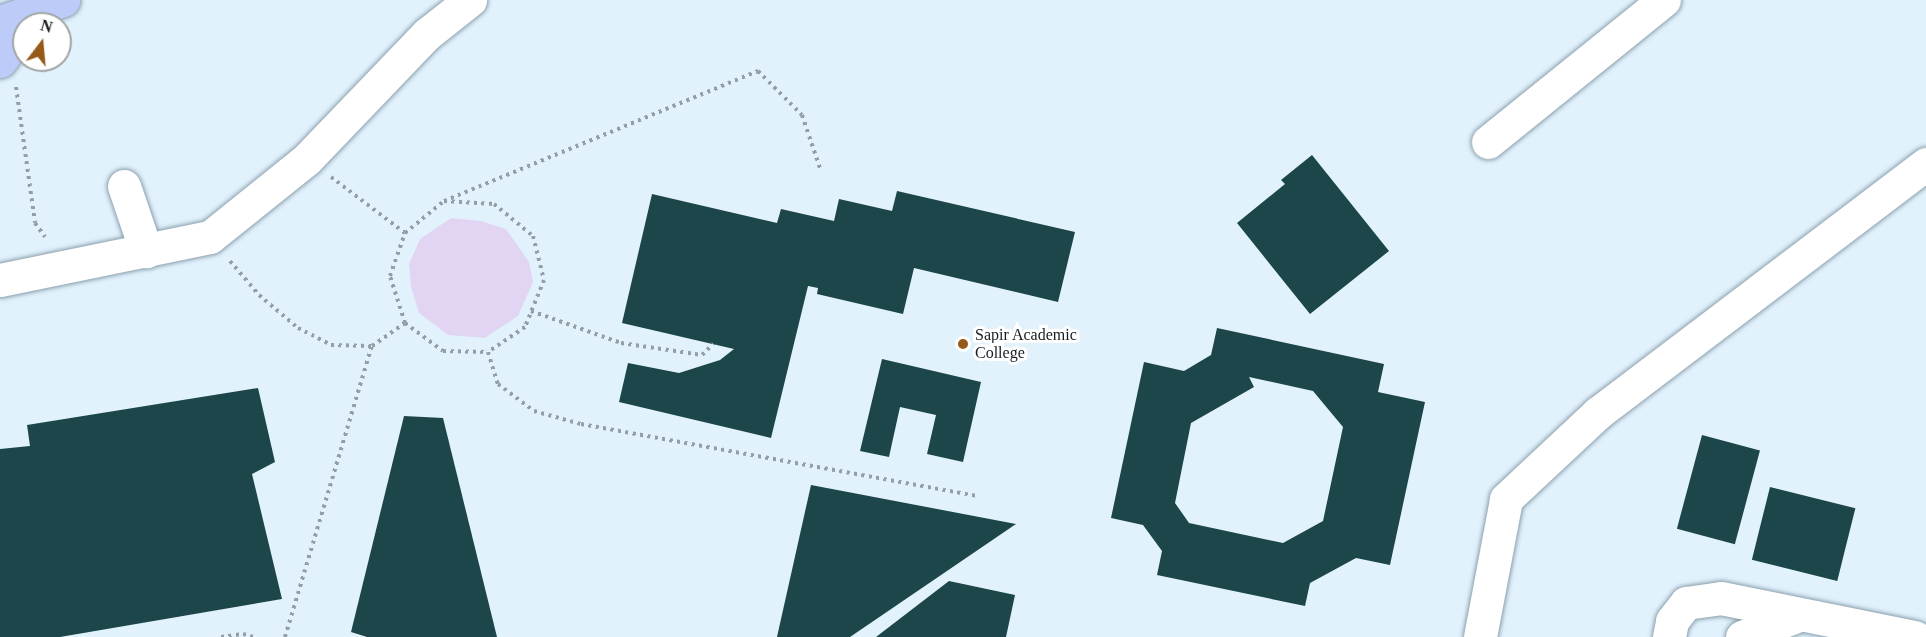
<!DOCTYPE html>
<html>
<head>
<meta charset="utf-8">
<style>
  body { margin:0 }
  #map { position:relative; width:1926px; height:637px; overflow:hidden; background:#e1f2fd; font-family:"Times New Roman",serif }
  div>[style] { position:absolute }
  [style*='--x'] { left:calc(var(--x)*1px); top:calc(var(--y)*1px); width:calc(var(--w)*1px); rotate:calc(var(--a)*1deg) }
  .green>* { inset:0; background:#e2d5f4 }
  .building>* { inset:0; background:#1c4649; transform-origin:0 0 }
  .path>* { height:4px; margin-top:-2px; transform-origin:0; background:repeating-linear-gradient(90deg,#929fa7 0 3px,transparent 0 7.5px) }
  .roads { filter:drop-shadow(0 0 2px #8ca0ad) drop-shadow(0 0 2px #8ca0ad) }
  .minor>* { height:33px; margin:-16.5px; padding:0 16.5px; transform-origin:16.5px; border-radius:16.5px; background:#fff }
  .major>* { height:33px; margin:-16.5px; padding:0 16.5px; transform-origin:16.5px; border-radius:16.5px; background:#bdcbf9 }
  .dots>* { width:16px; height:16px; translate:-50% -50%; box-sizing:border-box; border:3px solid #fff; border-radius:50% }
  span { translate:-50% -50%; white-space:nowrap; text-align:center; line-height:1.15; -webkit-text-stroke:6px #fff; paint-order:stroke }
  .poi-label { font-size:16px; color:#151d21 }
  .left { translate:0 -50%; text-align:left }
  .north { position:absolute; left:12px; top:12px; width:60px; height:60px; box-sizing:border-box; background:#fff; border:2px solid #a1a5a6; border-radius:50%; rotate:16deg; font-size:16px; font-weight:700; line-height:24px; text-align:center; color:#151d21 }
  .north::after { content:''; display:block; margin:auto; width:21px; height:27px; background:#955a1a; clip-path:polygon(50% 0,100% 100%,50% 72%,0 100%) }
</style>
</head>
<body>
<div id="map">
  <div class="green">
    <div style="clip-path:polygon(451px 218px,481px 221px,506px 229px,529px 262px,533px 282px,518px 316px,485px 338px,448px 335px,419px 313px,411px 287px,409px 264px,420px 239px)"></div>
  </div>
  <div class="building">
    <div style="clip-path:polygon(1312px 155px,1389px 251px,1310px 314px,1237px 223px,1285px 184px,1281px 180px)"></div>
    <div style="clip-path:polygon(897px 191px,1075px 232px,1058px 302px,914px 268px,903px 314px,817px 294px,818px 288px,808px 286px,771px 438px,619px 402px,628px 363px,679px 373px,720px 360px,734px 349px,622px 323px,652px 194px,777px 223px,781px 209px,834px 221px,839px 199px,892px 211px)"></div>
    <div style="clip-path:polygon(evenodd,1217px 328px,1384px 364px,1378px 392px,1425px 402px,1390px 565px,1356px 558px,1310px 583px,1305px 606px,1157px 575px,1162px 551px,1143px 525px,1111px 518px,1144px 362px,1184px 371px,1211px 355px,1217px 328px,1249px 377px,1313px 391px,1343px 427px,1323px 521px,1283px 543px,1189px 523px,1175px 503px,1191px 423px,1254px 387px,1249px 377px)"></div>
    <div style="clip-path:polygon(882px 359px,981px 382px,963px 462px,927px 454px,936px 415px,900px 407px,889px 457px,860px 451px)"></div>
    <div style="clip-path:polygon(258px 388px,275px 462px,252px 474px,282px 599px,60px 637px,0 637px,0 449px,30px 446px,27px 425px)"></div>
    <div style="clip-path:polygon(404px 416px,443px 418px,497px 637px,367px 637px,351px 632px)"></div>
    <div style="left:1702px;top:435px;width:60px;height:97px;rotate:15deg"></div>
    <div style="clip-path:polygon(811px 485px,1016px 524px,850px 637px,777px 637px)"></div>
    <div style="left:1770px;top:487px;width:88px;height:75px;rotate:14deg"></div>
    <div style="clip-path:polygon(949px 581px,1015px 595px,1006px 637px,876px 637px)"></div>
  </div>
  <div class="path">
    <div style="--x:16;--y:87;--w:137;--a:82"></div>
    <div style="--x:35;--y:223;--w:17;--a:54"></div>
    <div style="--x:331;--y:177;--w:93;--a:37.1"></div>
    <div style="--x:444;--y:201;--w:340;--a:-22.5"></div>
    <div style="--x:758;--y:71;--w:62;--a:45"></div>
    <div style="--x:802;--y:115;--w:59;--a:71.3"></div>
    <div style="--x:230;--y:261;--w:45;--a:49.5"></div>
    <div style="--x:259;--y:295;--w:51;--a:40.2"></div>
    <div style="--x:298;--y:328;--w:37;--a:27"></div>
    <div style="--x:331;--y:345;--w:41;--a:1.4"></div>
    <div style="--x:372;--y:346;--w:40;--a:-34.9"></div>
    <div style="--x:405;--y:323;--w:47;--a:36.4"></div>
    <div style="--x:443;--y:351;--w:45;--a:1.3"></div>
    <div style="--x:488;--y:352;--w:34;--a:73"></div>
    <div style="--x:498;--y:384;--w:45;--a:36.9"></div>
    <div style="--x:534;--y:411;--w:49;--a:15.5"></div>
    <div style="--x:581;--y:424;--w:402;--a:10.3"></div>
    <div style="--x:531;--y:311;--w:96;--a:19.6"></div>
    <div style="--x:621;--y:343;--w:82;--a:8.4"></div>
    <div style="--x:702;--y:355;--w:16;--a:-45"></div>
    <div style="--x:405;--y:323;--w:49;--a:-107.7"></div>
    <div style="--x:390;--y:276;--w:46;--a:-70.8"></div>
    <div style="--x:405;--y:233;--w:50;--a:-39.4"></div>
    <div style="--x:444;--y:201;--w:50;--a:3.4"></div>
    <div style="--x:494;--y:204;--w:50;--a:39.4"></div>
    <div style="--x:533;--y:236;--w:45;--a:76"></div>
    <div style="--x:544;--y:280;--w:51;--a:112"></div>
    <div style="--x:525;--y:327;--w:45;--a:146"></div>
    <div style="--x:221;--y:637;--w:22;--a:-8"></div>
    <div style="--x:243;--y:634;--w:11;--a:15"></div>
    <div style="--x:285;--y:637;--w:304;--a:-73.4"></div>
  </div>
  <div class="roads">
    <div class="minor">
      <div style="--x:1488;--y:142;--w:226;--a:-38.9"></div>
      <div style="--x:124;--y:186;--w:69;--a:71.3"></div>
      <div style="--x:0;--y:280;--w:214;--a:-11.6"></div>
      <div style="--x:210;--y:237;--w:124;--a:-38.8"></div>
      <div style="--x:307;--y:159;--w:173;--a:-46.2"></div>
      <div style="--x:427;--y:34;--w:55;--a:-38.3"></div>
      <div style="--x:1480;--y:637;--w:140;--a:-79.3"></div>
      <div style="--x:1506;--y:499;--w:126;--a:-43.1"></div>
      <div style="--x:1598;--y:413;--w:412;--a:-37.2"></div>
      <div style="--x:1669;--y:637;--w:16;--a:-79"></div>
      <div style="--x:1672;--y:621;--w:23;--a:-52"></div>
      <div style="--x:1686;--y:603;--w:35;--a:-8"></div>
      <div style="--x:1721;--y:598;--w:198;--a:11.4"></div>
      <div style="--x:1742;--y:637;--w:61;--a:-21.1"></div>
    </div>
    <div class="major">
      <div style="--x:0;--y:22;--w:67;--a:-19.2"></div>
      <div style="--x:0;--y:61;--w:40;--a:-53"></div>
    </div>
  </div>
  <div class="dots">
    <div style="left:963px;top:344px;background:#955a1a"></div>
  </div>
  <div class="poi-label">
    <span class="left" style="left:975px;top:344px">Sapir Academic<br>College</span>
  </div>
  <div class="north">N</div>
</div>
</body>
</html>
